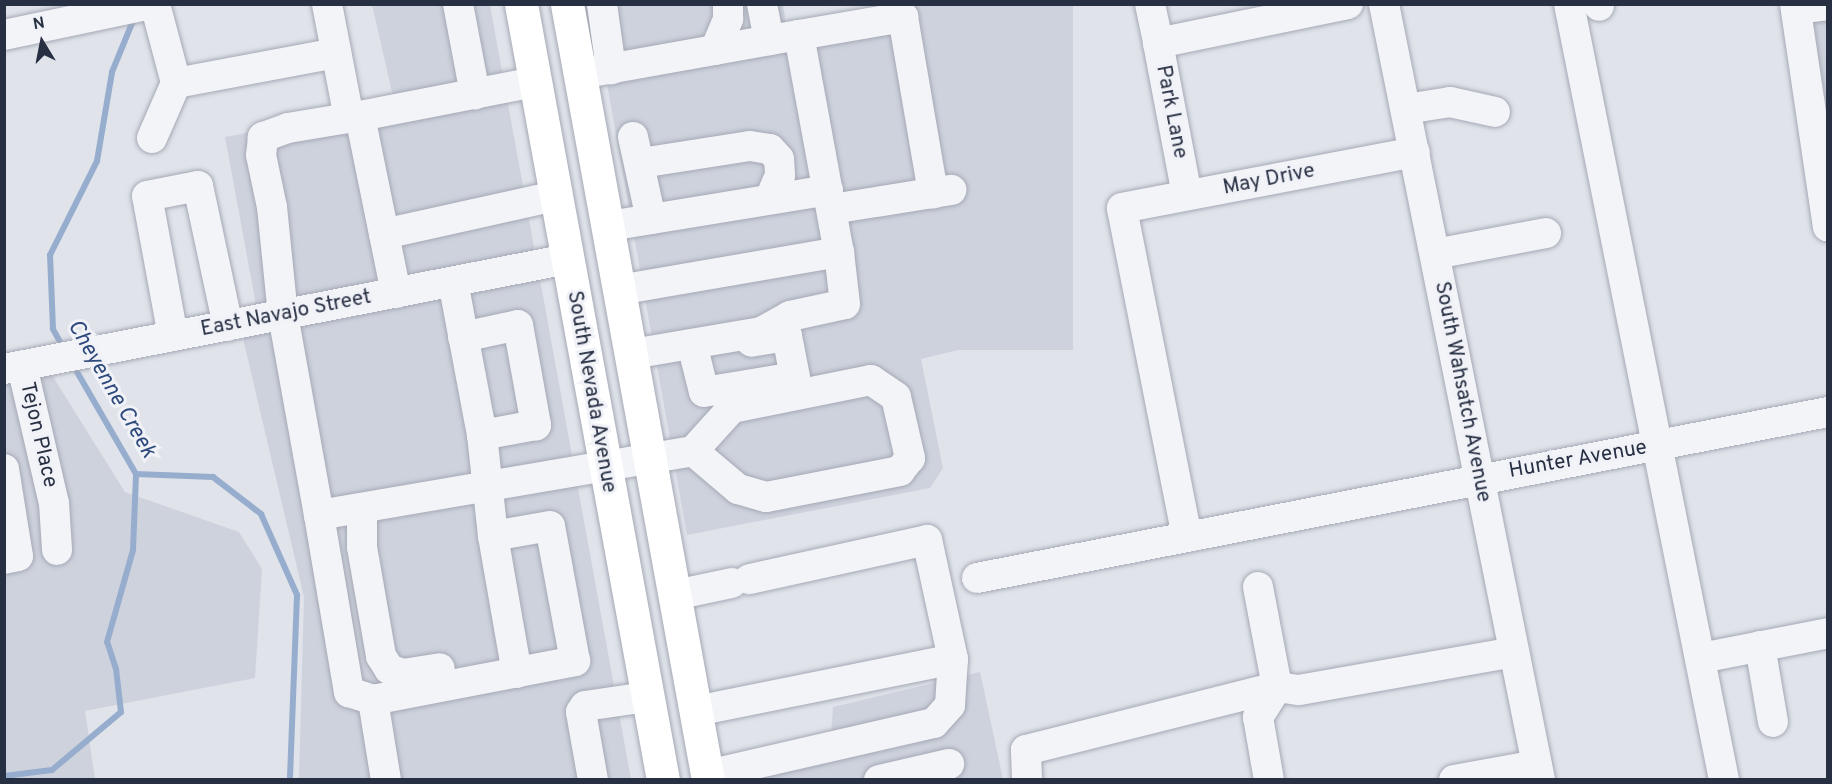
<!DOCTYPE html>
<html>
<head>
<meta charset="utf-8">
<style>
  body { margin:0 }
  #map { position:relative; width:1832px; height:784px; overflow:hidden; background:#e0e3ea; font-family:Overpass,sans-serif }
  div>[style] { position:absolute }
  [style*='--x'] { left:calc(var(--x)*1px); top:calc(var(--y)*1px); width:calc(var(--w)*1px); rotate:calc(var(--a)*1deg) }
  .built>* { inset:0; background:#ced2dd; transform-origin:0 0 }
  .stream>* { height:6px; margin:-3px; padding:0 3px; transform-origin:3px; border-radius:3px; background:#97adce }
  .roads { filter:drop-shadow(0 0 2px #a5a9b5) drop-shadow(0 0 2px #a5a9b5) }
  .minor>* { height:30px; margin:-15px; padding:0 15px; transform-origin:15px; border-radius:15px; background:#f3f4f8 }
  .highway>* { height:33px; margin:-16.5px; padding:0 16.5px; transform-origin:16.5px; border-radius:16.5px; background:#fff }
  span { translate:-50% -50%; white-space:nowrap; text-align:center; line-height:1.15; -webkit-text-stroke:6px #f0f2f7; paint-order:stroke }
  .street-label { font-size:21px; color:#272f43 }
  .water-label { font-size:22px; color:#2d497b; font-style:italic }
  .frame { position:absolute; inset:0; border:6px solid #272f43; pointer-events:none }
  .north { position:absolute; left:12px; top:12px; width:60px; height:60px; -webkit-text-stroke:4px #f0f2f7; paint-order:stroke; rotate:350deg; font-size:16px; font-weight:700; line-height:24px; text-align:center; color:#272f43 }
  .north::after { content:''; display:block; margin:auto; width:21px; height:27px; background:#272f43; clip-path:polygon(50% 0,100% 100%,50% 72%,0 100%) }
</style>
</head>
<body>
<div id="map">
  <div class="built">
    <div style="clip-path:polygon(372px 5px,490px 5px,631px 779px,299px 779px,304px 597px,236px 309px,256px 305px,225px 137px,395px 105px)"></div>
    <div style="clip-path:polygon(593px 5px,783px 5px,786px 23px,897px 7px,958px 350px,921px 359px,943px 468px,930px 488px,687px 535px)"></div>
    <div style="left:914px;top:5px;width:159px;height:345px"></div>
    <div style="clip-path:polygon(1811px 5px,1827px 5px,1827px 113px)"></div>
    <div style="clip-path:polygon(50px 372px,125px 492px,239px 532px,262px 569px,255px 678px,85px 711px,95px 779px,5px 779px,4px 382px)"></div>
    <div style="clip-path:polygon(980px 672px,1003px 779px,735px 779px,831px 736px,833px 707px)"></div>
  </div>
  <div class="stream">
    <div style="--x:64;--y:349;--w:23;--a:-119"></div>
    <div style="--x:53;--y:329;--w:74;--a:-92.3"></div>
    <div style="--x:50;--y:255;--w:105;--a:-63.4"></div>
    <div style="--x:97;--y:161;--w:90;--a:-80.4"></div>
    <div style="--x:112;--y:72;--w:61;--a:-67.7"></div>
    <div style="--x:73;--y:365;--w:126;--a:60"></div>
    <div style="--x:136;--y:474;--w:77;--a:2.2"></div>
    <div style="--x:213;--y:477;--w:61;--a:37.6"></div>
    <div style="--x:261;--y:514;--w:89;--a:66"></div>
    <div style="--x:297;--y:595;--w:185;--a:92.2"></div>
    <div style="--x:4;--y:776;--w:48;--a:-7.1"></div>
    <div style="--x:52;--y:770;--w:90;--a:-40"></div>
    <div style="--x:121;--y:712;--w:43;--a:-96.6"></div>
    <div style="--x:116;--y:669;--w:28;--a:-108"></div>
    <div style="--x:107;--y:642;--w:96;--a:-74.2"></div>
    <div style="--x:133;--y:550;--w:76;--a:-87.7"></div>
  </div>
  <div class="roads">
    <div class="minor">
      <div style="--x:155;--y:4;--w:82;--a:75.1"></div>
      <div style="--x:176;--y:83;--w:163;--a:-10.6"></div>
      <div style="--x:327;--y:4;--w:116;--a:79.1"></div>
      <div style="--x:458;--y:4;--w:92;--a:79.3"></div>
      <div style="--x:602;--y:4;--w:66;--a:82.1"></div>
      <div style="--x:762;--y:4;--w:37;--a:79"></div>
      <div style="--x:1150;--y:4;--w:40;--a:78"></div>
      <div style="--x:1384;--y:4;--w:792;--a:78.63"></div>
      <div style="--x:1569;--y:4;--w:791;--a:78.7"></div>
      <div style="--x:1598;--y:4;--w:2;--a:63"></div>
      <div style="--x:1795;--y:4;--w:225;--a:81.6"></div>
      <div style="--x:1796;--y:9;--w:32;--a:-7"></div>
      <div style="--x:4;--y:35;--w:150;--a:-11.9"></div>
      <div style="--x:799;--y:35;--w:106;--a:-9.8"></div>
      <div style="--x:903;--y:17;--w:179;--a:80.3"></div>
      <div style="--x:715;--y:50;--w:34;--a:-67"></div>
      <div style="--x:728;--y:19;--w:15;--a:-90"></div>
      <div style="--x:580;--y:74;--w:222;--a:-10.1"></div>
      <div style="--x:799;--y:35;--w:221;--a:79.6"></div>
      <div style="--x:839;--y:252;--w:222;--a:170.2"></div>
      <div style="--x:1406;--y:109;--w:45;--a:-9"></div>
      <div style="--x:1450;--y:102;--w:46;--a:12.5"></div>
      <div style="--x:360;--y:116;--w:178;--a:-11"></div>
      <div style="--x:633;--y:137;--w:84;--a:77.6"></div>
      <div style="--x:152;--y:138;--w:60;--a:-66.4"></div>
      <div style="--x:641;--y:163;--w:110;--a:-8.9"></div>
      <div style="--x:750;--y:146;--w:20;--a:9"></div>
      <div style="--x:770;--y:149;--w:13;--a:48"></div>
      <div style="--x:779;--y:159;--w:16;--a:86"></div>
      <div style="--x:780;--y:175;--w:26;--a:113"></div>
      <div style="--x:1187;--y:195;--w:155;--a:-100.8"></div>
      <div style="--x:1158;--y:43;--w:194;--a:-11.6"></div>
      <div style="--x:832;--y:209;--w:121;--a:-9.1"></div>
      <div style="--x:609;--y:226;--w:222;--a:-9.3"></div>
      <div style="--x:384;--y:234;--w:176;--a:-12.5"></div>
      <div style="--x:1435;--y:254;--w:113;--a:-10.7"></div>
      <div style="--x:396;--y:293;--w:181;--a:-101.5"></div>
      <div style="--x:360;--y:116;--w:73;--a:170.5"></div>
      <div style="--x:288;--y:128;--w:27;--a:160"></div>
      <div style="--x:263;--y:137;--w:18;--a:96"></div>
      <div style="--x:261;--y:155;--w:53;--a:78.1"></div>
      <div style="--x:272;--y:207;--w:109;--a:84.2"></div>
      <div style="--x:283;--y:315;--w:203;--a:79.8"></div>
      <div style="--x:319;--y:515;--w:379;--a:-9.7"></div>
      <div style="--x:693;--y:451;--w:58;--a:-47.8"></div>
      <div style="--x:732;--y:408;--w:142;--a:-11.4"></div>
      <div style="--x:871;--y:380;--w:30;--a:34"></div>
      <div style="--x:896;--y:397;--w:63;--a:77.1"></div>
      <div style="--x:910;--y:458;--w:16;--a:128"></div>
      <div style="--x:900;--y:471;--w:136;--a:169"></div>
      <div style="--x:766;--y:497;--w:29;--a:-164"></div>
      <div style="--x:738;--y:489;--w:59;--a:-139.8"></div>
      <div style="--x:173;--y:336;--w:142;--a:-100.5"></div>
      <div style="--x:147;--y:196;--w:52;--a:-11.1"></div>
      <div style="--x:198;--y:186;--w:143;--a:77.9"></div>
      <div style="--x:463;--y:337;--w:56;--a:-12.3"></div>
      <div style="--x:518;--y:325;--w:102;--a:79.8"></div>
      <div style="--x:536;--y:425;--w:55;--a:169.5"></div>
      <div style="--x:692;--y:344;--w:49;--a:76"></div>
      <div style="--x:704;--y:392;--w:92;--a:-9.4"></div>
      <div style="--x:795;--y:377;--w:42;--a:-101"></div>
      <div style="--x:787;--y:336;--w:36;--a:171"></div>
      <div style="--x:632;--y:354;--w:131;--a:-9.7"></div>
      <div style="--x:761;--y:332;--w:33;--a:-29"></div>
      <div style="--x:790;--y:316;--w:56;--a:-12.3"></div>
      <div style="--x:845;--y:304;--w:52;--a:-96.6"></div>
      <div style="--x:22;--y:366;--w:141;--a:76.9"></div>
      <div style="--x:54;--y:503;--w:47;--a:86.3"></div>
      <div style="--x:4;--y:369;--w:575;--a:-11.04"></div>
      <div style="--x:4;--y:469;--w:88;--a:80.9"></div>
      <div style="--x:18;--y:556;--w:14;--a:168"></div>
      <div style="--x:362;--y:509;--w:38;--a:90"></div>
      <div style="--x:362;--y:547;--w:111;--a:80.1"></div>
      <div style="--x:381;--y:656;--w:15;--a:58"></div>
      <div style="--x:389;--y:669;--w:15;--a:20"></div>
      <div style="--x:403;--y:674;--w:37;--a:-9"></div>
      <div style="--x:319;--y:515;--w:180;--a:80.4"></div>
      <div style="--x:349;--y:692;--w:25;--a:18"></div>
      <div style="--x:373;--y:700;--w:206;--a:-10.9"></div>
      <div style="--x:575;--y:661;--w:137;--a:-100.5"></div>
      <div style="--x:550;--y:526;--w:58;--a:170"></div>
      <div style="--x:493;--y:536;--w:102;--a:-96.2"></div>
      <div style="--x:482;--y:435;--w:156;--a:-100.7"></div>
      <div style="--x:493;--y:536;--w:139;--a:80.1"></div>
      <div style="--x:1187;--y:537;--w:335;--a:-101.2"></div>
      <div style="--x:1122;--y:208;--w:298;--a:-10.8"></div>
      <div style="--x:977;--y:578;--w:867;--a:-11.04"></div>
      <div style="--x:1258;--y:587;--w:102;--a:79.2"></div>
      <div style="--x:1277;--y:687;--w:36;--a:122"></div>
      <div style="--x:1258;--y:717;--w:64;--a:80.1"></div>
      <div style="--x:675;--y:595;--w:58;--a:-11.9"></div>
      <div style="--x:1760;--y:646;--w:77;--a:80.3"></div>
      <div style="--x:1701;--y:658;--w:129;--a:-11.1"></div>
      <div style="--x:373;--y:700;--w:81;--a:80.8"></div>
      <div style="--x:696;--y:711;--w:262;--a:-11.4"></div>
      <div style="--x:953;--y:659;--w:122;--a:-102.3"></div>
      <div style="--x:927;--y:540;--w:182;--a:167.6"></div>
      <div style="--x:707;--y:775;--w:233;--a:-12.9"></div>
      <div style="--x:934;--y:723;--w:24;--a:-48"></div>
      <div style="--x:950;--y:705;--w:46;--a:-86.3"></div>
      <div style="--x:593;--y:780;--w:69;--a:-100"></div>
      <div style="--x:581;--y:712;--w:7;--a:-56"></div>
      <div style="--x:585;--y:706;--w:63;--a:-8.3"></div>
      <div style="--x:879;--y:780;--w:72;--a:-12.9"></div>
      <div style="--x:1027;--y:780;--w:30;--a:-92"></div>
      <div style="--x:1026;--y:750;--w:259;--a:-14.1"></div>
      <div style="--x:1277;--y:687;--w:22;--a:8"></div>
      <div style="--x:1299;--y:690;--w:218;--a:-10"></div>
      <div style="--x:1454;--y:780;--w:84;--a:-10.2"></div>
    </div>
    <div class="highway">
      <div style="--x:521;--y:4;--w:789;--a:79.63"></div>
      <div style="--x:567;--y:4;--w:789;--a:79.7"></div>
    </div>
  </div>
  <div class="street-label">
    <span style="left:1171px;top:112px;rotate:79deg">Park Lane</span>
    <span style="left:1269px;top:180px;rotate:-11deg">May Drive</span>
    <span style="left:286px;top:314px;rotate:-11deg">East Navajo Street</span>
    <span style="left:591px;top:392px;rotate:80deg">South Nevada Avenue</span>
    <span style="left:1462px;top:392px;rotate:79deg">South Wahsatch Avenue</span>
    <span style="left:38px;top:435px;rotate:77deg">Tejon Place</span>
    <span style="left:1578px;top:460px;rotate:-10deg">Hunter Avenue</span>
  </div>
  <div class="water-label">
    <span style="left:111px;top:389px;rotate:60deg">Cheyenne Creek</span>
  </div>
  <div class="frame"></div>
  <div class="north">N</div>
</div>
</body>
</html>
